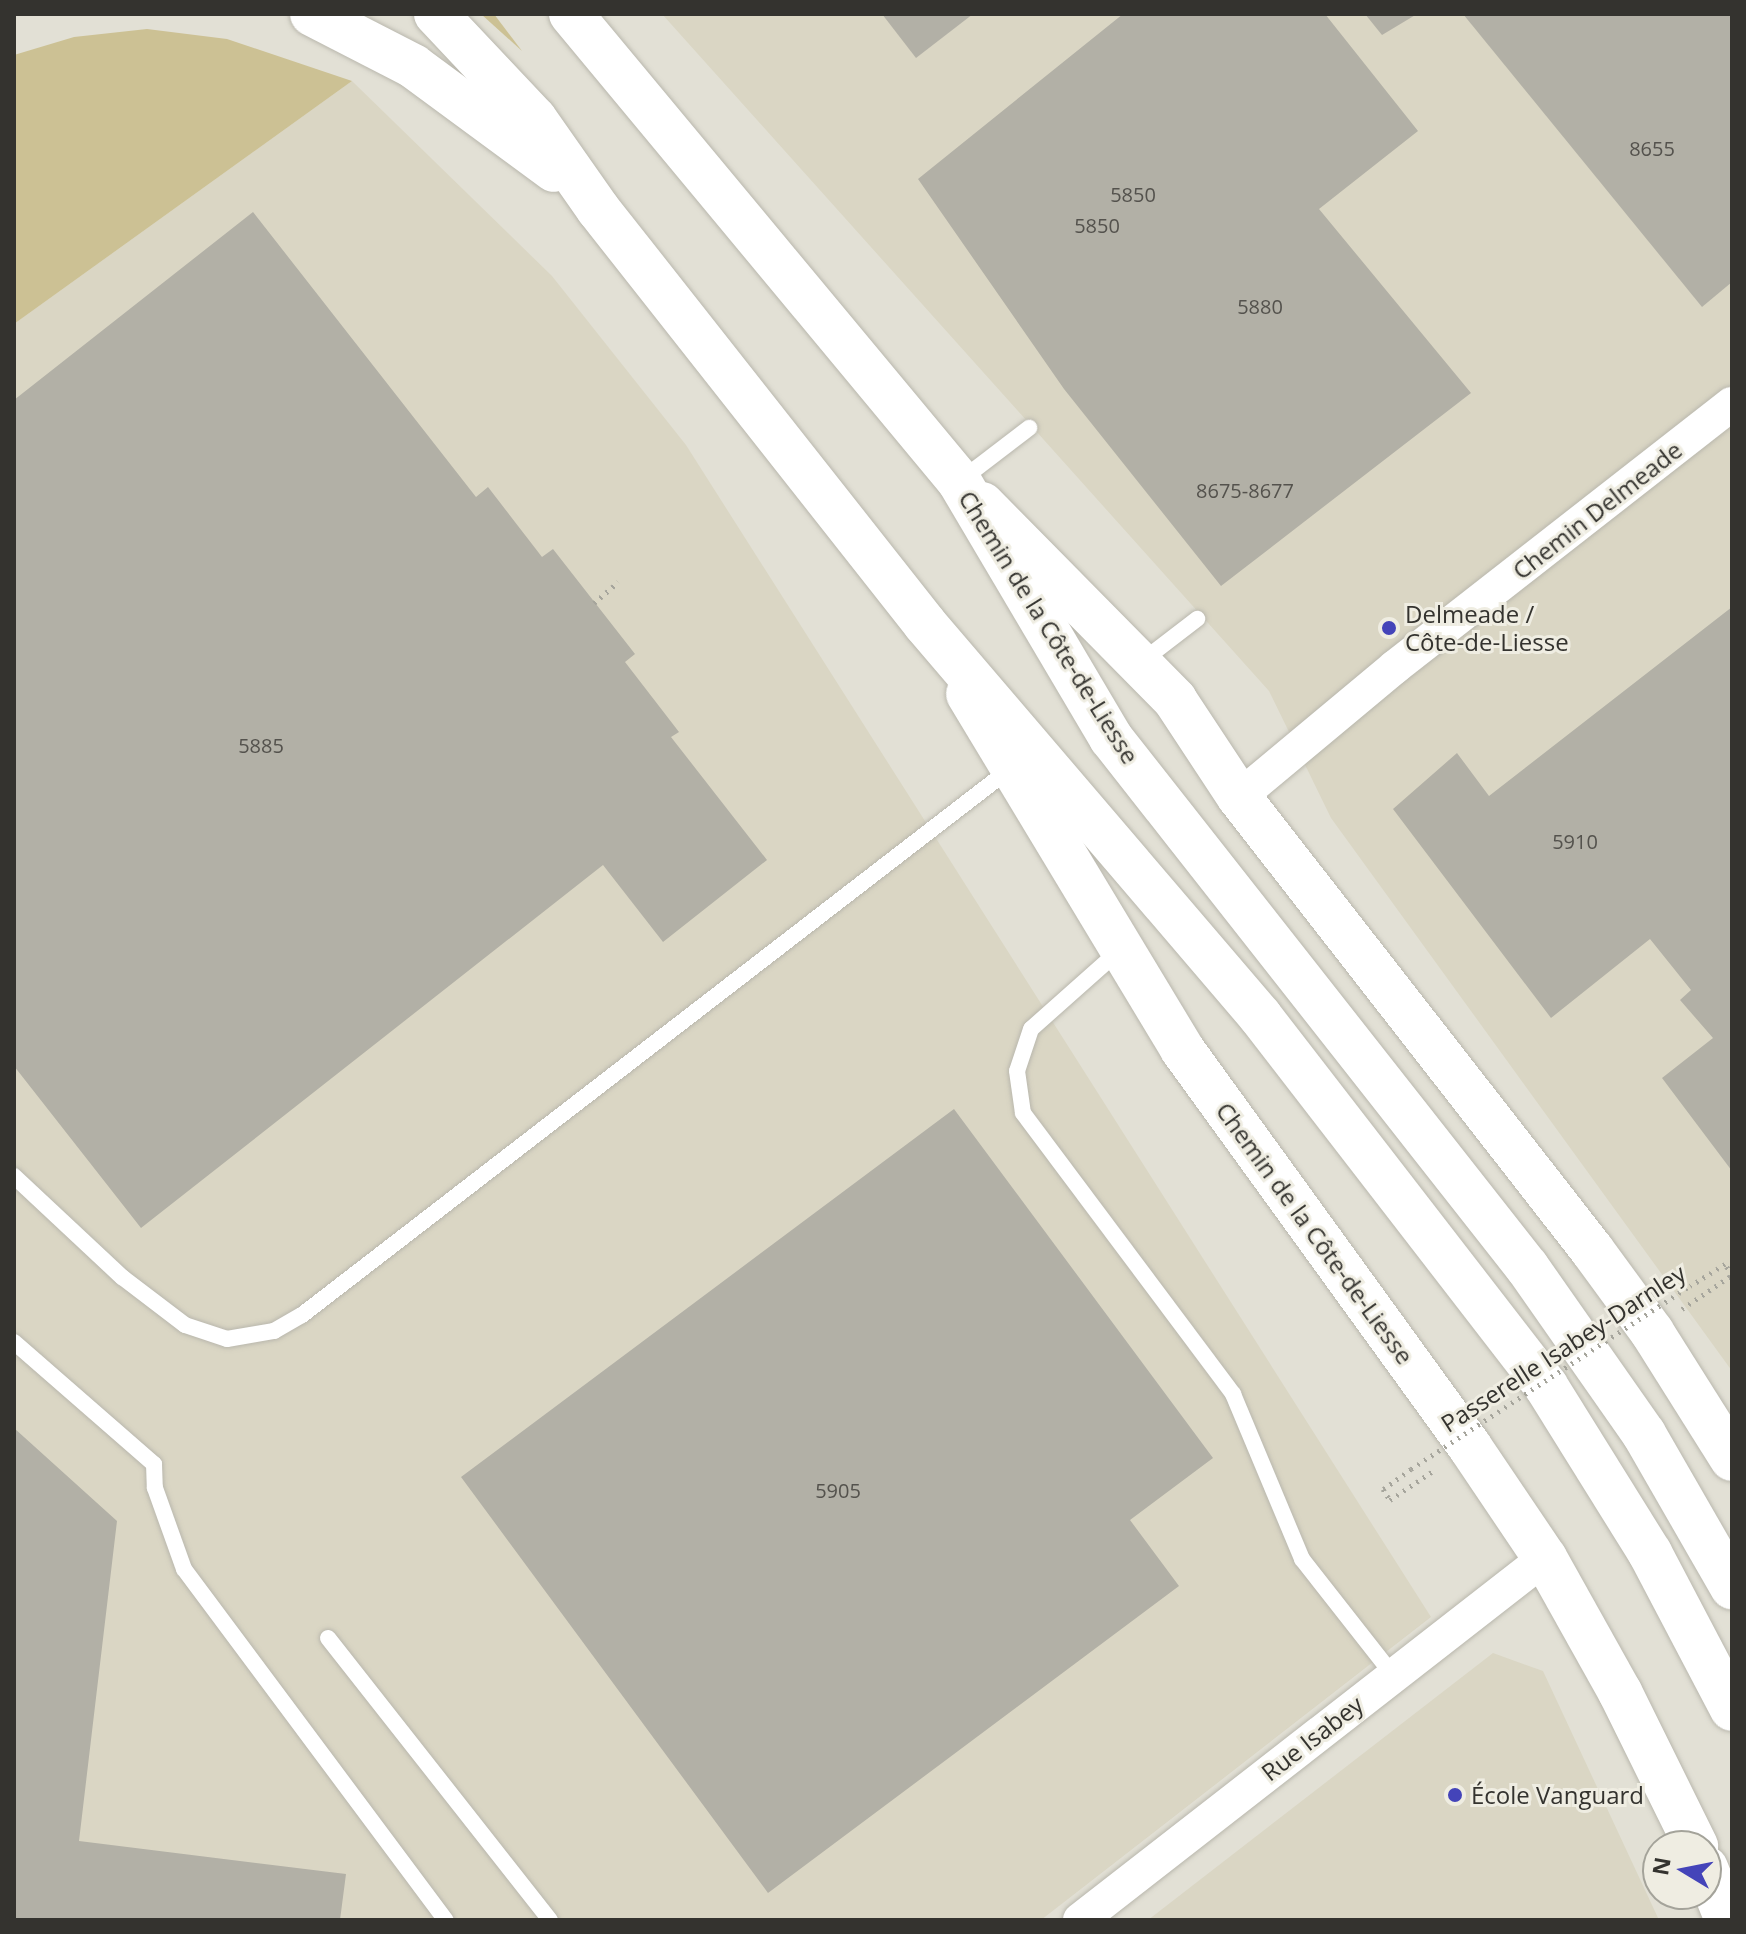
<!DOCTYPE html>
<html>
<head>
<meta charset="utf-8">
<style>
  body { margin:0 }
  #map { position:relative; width:1746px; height:1934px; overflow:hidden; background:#e2e0d5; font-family:"Open Sans",sans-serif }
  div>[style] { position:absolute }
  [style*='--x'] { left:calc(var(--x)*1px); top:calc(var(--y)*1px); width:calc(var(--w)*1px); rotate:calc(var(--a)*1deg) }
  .built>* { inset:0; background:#dad6c4 }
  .green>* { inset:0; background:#ccc194 }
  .building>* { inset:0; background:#b2b0a6 }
  .path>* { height:5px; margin-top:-2.5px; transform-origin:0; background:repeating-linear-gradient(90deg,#a6a59c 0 2px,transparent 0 8px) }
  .roads { filter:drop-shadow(0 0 2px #b9b7ad) drop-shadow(0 0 2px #b9b7ad) }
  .service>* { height:16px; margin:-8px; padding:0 8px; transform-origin:8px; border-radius:8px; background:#fff }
  .minor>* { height:34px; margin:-17px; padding:0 17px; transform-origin:17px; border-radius:17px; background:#fff }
  .secondary>* { height:44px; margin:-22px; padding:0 22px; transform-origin:22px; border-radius:22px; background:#fff }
  .primary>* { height:44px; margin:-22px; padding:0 22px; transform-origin:22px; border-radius:22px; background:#fff }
  .motorway>* { height:44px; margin:-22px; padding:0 22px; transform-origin:22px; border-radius:22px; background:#fff }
  .path-bridge>* { height:5px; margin-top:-2.5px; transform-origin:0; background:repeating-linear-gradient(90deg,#a6a59c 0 2px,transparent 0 8px) }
  .dots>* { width:22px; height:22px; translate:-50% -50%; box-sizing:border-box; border:4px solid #efede2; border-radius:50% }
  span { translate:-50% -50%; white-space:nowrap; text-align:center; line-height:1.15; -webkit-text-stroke:6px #efede2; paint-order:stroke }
  .number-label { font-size:20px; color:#54524d }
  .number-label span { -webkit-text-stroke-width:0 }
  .street-label { font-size:24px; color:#34332f }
  .poi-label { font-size:24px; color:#34332f }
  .left { translate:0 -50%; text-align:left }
  .frame { position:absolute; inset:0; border:16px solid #34332f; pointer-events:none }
  .north { position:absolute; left:1642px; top:1830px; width:80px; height:80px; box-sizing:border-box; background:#efede2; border:2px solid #a4a39a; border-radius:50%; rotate:280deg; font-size:22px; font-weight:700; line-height:32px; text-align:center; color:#34332f }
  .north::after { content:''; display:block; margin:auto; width:28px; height:36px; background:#4444b9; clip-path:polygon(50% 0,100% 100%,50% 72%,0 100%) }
</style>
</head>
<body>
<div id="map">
  <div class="built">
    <div style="clip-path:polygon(662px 14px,1732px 14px,1732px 1371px,1331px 818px,1269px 691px)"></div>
    <div style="clip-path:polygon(352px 81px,552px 276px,686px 445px,1431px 1617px,1041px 1920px,14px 1920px,14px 324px)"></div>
    <div style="clip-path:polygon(1493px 1653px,1543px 1671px,1659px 1920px,1148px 1920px)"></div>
  </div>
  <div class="green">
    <div style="clip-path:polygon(481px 14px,494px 14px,522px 51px)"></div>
    <div style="clip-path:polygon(147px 29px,227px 39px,352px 81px,14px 324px,14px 55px,74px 37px)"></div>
  </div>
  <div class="building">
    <div style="clip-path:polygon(882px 14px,973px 14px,916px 58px)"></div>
    <div style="clip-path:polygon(1123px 14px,1325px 14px,1418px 131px,1319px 209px,1471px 393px,1221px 586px,1064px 389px,918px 179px)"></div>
    <div style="clip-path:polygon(1365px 14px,1417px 14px,1382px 35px)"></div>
    <div style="clip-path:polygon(1463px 14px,1732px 14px,1732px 282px,1702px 307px)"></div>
    <div style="clip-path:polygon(253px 212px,476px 497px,488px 487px,542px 557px,553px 549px,635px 654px,625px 662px,679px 732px,671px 737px,767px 860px,663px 942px,603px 865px,141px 1228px,14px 1066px,14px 400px)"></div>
    <div style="clip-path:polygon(1732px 607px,1732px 1171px,1662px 1078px,1713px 1038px,1680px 1000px,1691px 990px,1650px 939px,1551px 1018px,1393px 809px,1457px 753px,1489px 796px)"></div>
    <div style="clip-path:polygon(954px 1109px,1213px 1458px,1130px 1520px,1179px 1586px,768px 1893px,461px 1477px)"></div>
    <div style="clip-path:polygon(14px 1428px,117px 1521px,79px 1841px,346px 1874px,340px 1920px,14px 1920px)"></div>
  </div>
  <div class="path">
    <div style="--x:594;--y:603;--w:32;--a:-41"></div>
    <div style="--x:1682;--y:1309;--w:60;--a:-34.2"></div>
    <div style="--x:1732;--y:1275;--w:13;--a:-122"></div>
    <div style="--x:1725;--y:1264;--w:41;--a:147.8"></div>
    <div style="--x:1411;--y:1469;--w:34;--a:144"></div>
    <div style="--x:1383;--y:1489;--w:13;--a:58"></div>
    <div style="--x:1390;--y:1500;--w:55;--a:-34"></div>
  </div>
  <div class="roads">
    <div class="service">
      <div style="--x:961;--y:480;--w:86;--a:-37.4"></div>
      <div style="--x:1141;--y:662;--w:71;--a:-37.5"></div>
      <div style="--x:1121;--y:949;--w:120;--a:138.4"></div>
      <div style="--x:1031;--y:1029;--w:44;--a:108.4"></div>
      <div style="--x:1017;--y:1071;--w:42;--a:81.9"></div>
      <div style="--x:1023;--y:1113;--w:351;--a:53.2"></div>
      <div style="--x:1233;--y:1394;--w:179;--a:67.3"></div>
      <div style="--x:1302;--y:1559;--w:147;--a:51.9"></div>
      <div style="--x:14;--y:1176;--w:148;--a:43.1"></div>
      <div style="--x:122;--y:1277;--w:79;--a:37.3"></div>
      <div style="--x:185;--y:1325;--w:44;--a:18.4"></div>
      <div style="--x:227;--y:1339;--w:48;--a:-9.7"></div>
      <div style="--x:274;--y:1331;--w:32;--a:-30"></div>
      <div style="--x:302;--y:1315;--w:894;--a:-37.64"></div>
      <div style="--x:14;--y:1342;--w:186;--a:41.1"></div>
      <div style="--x:154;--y:1464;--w:24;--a:88"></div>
      <div style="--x:155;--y:1488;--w:86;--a:70.3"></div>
      <div style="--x:184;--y:1569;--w:438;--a:53.3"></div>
      <div style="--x:328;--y:1638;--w:359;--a:51.8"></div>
    </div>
    <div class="minor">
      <div style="--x:1239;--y:797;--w:203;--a:-39.8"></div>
      <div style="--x:1395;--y:667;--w:427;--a:-38"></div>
      <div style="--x:1080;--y:1920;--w:589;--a:-37.9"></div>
    </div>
    <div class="secondary">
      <div style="--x:982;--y:504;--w:275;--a:45.4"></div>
      <div style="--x:1175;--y:700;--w:116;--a:56.6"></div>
      <div style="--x:1239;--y:797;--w:574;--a:52.07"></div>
      <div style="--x:1592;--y:1250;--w:102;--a:53.8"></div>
      <div style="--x:1652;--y:1332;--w:150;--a:57.8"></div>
      <div style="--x:968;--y:694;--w:415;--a:58.9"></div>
      <div style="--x:1182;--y:1049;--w:491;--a:54.1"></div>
      <div style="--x:1470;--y:1447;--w:134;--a:56"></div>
      <div style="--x:1545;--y:1558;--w:154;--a:60.8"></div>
      <div style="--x:1620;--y:1692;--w:172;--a:63.7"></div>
      <div style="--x:1706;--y:1868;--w:56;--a:68"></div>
    </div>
    <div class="primary">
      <div style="--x:312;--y:14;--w:114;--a:27.2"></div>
      <div style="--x:413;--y:66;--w:175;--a:36.4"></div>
      <div style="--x:436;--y:14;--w:144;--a:46.7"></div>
      <div style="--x:535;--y:119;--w:110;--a:55"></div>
      <div style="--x:598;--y:209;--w:528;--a:51.76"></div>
      <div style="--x:571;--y:14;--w:607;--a:50.28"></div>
    </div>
    <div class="motorway">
      <div style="--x:959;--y:481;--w:299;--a:59.4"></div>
      <div style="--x:1111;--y:738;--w:673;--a:51.82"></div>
      <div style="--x:1527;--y:1267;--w:204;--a:55"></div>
      <div style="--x:1644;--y:1434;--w:177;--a:60.1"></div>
      <div style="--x:925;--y:624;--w:516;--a:49.48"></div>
      <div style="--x:1260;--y:1016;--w:468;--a:52.3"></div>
      <div style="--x:1546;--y:1386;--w:197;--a:58.1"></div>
      <div style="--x:1650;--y:1553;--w:176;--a:62.3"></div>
    </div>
  </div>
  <div class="path-bridge">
    <div style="--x:1411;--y:1469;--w:334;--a:-33.3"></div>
  </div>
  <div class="dots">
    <div style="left:1389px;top:628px;background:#4444b9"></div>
    <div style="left:1455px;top:1795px;background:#4444b9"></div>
  </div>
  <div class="number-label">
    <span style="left:1652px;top:148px">8655</span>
    <span style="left:1133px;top:194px">5850</span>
    <span style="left:1097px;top:225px">5850</span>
    <span style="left:1260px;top:306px">5880</span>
    <span style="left:1245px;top:490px">8675-8677</span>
    <span style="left:261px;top:745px">5885</span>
    <span style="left:1575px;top:841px">5910</span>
    <span style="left:838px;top:1490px">5905</span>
  </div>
  <div class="street-label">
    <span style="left:1597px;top:510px;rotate:-38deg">Chemin Delmeade</span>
    <span style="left:1049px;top:627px;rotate:58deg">Chemin de la Côte-de-Liesse</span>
    <span style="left:1315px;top:1233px;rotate:54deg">Chemin de la Côte-de-Liesse</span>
    <span style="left:1563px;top:1348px;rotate:-33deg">Passerelle Isabey-Darnley</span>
    <span style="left:1312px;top:1738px;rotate:-38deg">Rue Isabey</span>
  </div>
  <div class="poi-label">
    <span class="left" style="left:1405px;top:628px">Delmeade /<br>Côte-de-Liesse</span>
    <span class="left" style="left:1471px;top:1795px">École Vanguard</span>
  </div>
  <div class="frame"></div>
  <div class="north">N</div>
</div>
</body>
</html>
